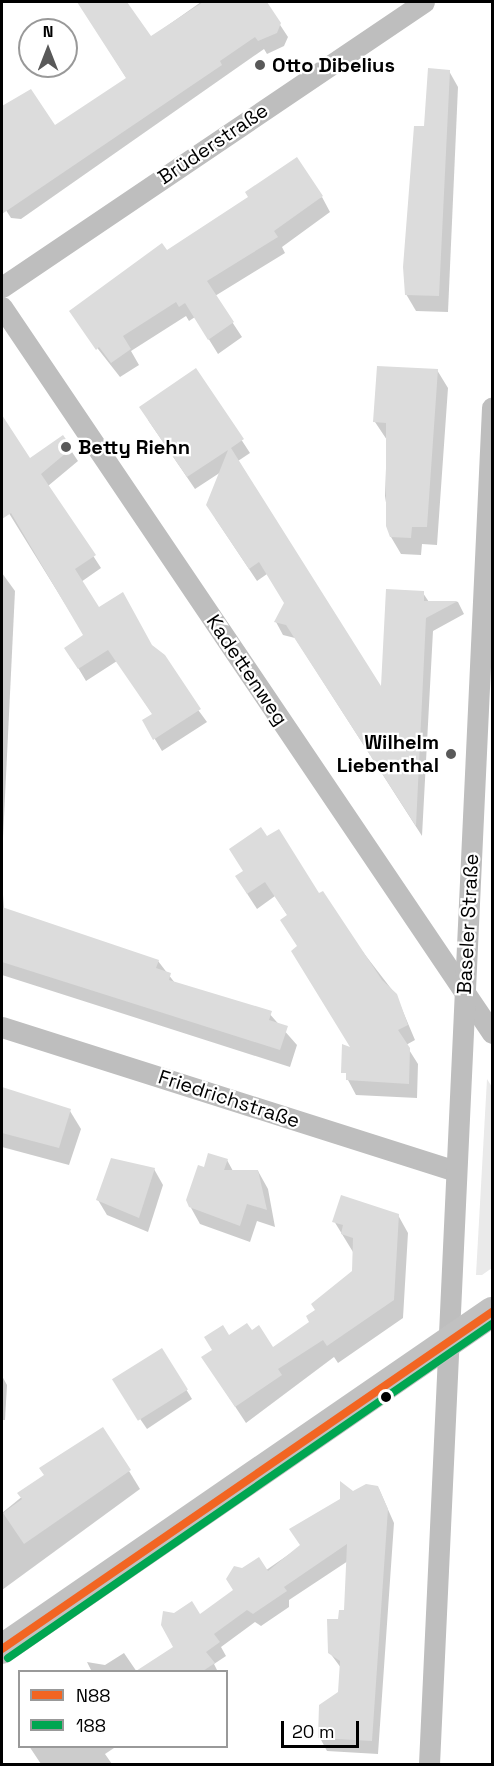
<!DOCTYPE html>
<html>
<head>
<meta charset="utf-8">
<style>
  body { margin:0 }
  #map { position:relative; width:494px; height:1766px; overflow:hidden; background:#fff; font-family:"Space Grotesk",sans-serif }
  div>[style] { position:absolute }
  [style*='--x'] { left:calc(var(--x)*1px); top:calc(var(--y)*1px); width:calc(var(--w)*1px); rotate:calc(var(--a)*1deg) }
  .green>* { inset:0; background:#eaeaea }
  .shadow>* { inset:0; background:#0003 }
  .building>* { inset:0; background:#dcdcdc; transform-origin:0 0 }
  .street>* { height:21px; margin:-10.5px; padding:0 10.5px; transform-origin:10.5px; border-radius:10.5px; background:#bebebe }
  .secondary>* { height:30px; margin:-15px; padding:0 15px; transform-origin:15px; border-radius:15px; background:#c1c1c1 }
  .bus-1>* { height:8px; margin:-4px; padding:0 4px; transform-origin:4px; border-radius:4px; background:#f26522 }
  .bus-2>* { height:8px; margin:-4px; padding:0 4px; transform-origin:4px; border-radius:4px; background:#00a651 }
  .dots>* { width:16px; height:16px; translate:-50% -50%; box-sizing:border-box; border:3px solid #fff; border-radius:50% }
  span { translate:-50% -50%; white-space:nowrap; text-align:center; line-height:1.15; -webkit-text-stroke:4.5px #fff; paint-order:stroke }
  .poi-label { font-size:20px; color:#000; font-weight:700 }
  .left { translate:0 -50%; text-align:left }
  .right { translate:-100% -50%; text-align:right }
  .street-label { font-size:20px; color:#000 }
  .frame { position:absolute; inset:0; border:3px solid #000; pointer-events:none }
  .legend { position:absolute; left:18px; top:1670px; width:210px; height:78px; box-sizing:border-box; background:#fff; border:2px solid #999; margin:0; padding:8px 10px; list-style:none; font-size:18px; color:#000 }
  .legend li { display:flex; align-items:center; gap:12px; height:30px }
  .legend b { width:30px; border:2px solid #999 }
  .north { position:absolute; left:18px; top:18px; width:60px; height:60px; box-sizing:border-box; background:#fff; border:2px solid #999; border-radius:50%; rotate:0deg; font-size:16px; font-weight:700; line-height:24px; text-align:center; color:#000 }
  .north::after { content:''; display:block; margin:auto; width:21px; height:27px; background:#595959; clip-path:polygon(50% 0,100% 100%,50% 72%,0 100%) }
  .scale { position:absolute; left:281px; top:1721px; width:78px; height:27px; box-sizing:border-box; border:3px solid #000; border-top:0; padding-left:8px; font-size:18px; line-height:21px; white-space:nowrap; color:#000; -webkit-text-stroke:4px #fff; paint-order:stroke }
</style>
</head>
<body>
<div id="map">
  <div class="green">
    <div style="clip-path:polygon(487px 1079px,492px 1087px,492px 1268px,482px 1275px,476px 1275px)"></div>
  </div>
  <div class="shadow">
    <div style="clip-path:polygon(94px 2px,125px 2px,150px 38px,201px 2px,265px 2px,288px 37px,284px 46px,267px 54px,264px 49px,21px 219px,11px 218px,2px 204px,2px 110px,30px 91px,54px 127px,127px 79px,83px 9px)"></div>
    <div style="clip-path:polygon(449px 71px,458px 87px,448px 312px,416px 311px,406px 294px,426px 127px)"></div>
    <div style="clip-path:polygon(322px 197px,330px 212px,282px 247px,285px 253px,215px 296px,242px 337px,218px 354px,195px 317px,189px 321px,186px 316px,131px 351px,139px 365px,120px 377px,80px 326px,166px 252px)"></div>
    <div style="clip-path:polygon(196px 370px,250px 453px,238px 461px,382px 691px,423px 593px,429px 602px,458px 602px,464px 614px,433px 631px,422px 836px,295px 638px,283px 635px,276px 622px,285px 603px,267px 574px,257px 581px,215px 518px,221px 472px,195px 489px,148px 420px)"></div>
    <div style="clip-path:polygon(437px 370px,448px 388px,437px 545px,422px 544px,421px 555px,401px 554px,391px 537px,385px 496px,387px 440px,375px 422px)"></div>
    <div style="clip-path:polygon(2px 427px,8px 428px,30px 460px,62px 437px,78px 461px,48px 486px,101px 568px,81px 582px,99px 609px,152px 647px,207px 722px,162px 751px,144px 721px,153px 715px,117px 661px,86px 681px,74px 661px,85px 636px,2px 502px)"></div>
    <div style="clip-path:polygon(2px 573px,15px 591px,3px 838px,2px 838px)"></div>
    <div style="clip-path:polygon(244px 872px,319px 895px,396px 995px,415px 1040px,406px 1045px,418px 1064px,417px 1098px,356px 1095px,348px 1080px,353px 1049px,298px 948px,288px 916px,275px 896px,257px 909px,246px 892px)"></div>
    <div style="clip-path:polygon(2px 880px,4px 909px,158px 961px,175px 983px,268px 1012px,297px 1045px,290px 1067px,2px 975px)"></div>
    <div style="clip-path:polygon(2px 1088px,70px 1111px,81px 1129px,69px 1165px,2px 1147px)"></div>
    <div style="clip-path:polygon(227px 1160px,233px 1171px,258px 1171px,268px 1189px,275px 1227px,257px 1221px,250px 1242px,200px 1224px,190px 1206px,204px 1168px)"></div>
    <div style="clip-path:polygon(154px 1169px,163px 1185px,148px 1232px,107px 1215px,98px 1200px)"></div>
    <div style="clip-path:polygon(398px 1215px,408px 1233px,403px 1318px,338px 1363px,334px 1357px,246px 1423px,203px 1358px,229px 1337px,251px 1332px,273px 1349px,311px 1322px,353px 1272px,353px 1252px,334px 1221px)"></div>
    <div style="clip-path:polygon(162px 1350px,192px 1399px,147px 1429px,121px 1391px)"></div>
    <div style="clip-path:polygon(2px 1376px,7px 1385px,5px 1420px,2px 1420px)"></div>
    <div style="clip-path:polygon(129px 1471px,140px 1489px,2px 1590px,2px 1513px,46px 1477px)"></div>
    <div style="clip-path:polygon(379px 1489px,394px 1523px,378px 1754px,327px 1751px,320px 1738px,339px 1693px,341px 1668px,330px 1653px,345px 1612px,348px 1561px,289px 1600px,289px 1607px,261px 1626px,255px 1622px,221px 1647px,226px 1656px,214px 1664px,218px 1672px,139px 1672px,175px 1647px,200px 1616px,301px 1546px,353px 1493px)"></div>
    <div style="clip-path:polygon(492px 1625px,492px 1686px,491px 1684px)"></div>
    <div style="clip-path:polygon(124px 1653px,137px 1672px,92px 1672px,87px 1662px,105px 1665px)"></div>
    <div style="clip-path:polygon(117px 1746px,105px 1754px,112px 1764px,41px 1764px,29px 1746px)"></div>
  </div>
  <div class="building">
    <div style="clip-path:polygon(77px 2px,127px 2px,151px 36px,203px 2px,267px 2px,281px 23px,277px 33px,258px 41px,255px 37px,220px 61px,222px 65px,2px 214px,2px 106px,31px 89px,55px 125px,126px 78px)"></div>
    <div style="clip-path:polygon(428px 68px,450px 70px,439px 296px,405px 295px,403px 267px,414px 126px,424px 126px)"></div>
    <div style="clip-path:polygon(297px 157px,323px 196px,274px 231px,278px 237px,207px 281px,234px 322px,208px 340px,185px 303px,179px 307px,176px 302px,123px 336px,131px 349px,111px 363px,99px 347px,96px 350px,69px 311px,162px 243px,167px 250px,248px 197px,245px 192px)"></div>
    <div style="clip-path:polygon(377px 366px,438px 369px,427px 527px,412px 527px,411px 538px,390px 537px,386px 526px,386px 423px,373px 422px)"></div>
    <div style="clip-path:polygon(196px 368px,244px 439px,231px 448px,381px 686px,386px 589px,424px 591px,424px 601px,458px 601px,426px 618px,416px 826px,286px 625px,274px 622px,284px 603px,259px 562px,249px 569px,206px 505px,228px 450px,187px 477px,139px 407px)"></div>
    <div style="clip-path:polygon(2px 415px,30px 458px,63px 435px,72px 448px,41px 474px,96px 555px,75px 569px,99px 607px,123px 592px,152px 645px,165px 655px,201px 709px,153px 740px,142px 720px,152px 714px,108px 650px,78px 669px,64px 648px,83px 635px,11px 513px,2px 519px)"></div>
    <div style="clip-path:polygon(261px 827px,267px 836px,279px 829px,319px 893px,323px 891px,382px 980px,397px 994px,408px 1025px,398px 1030px,410px 1048px,409px 1084px,346px 1080px,346px 1073px,341px 1073px,342px 1044px,350px 1047px,291px 951px,297px 946px,280px 920px,287px 915px,265px 882px,247px 894px,235px 876px,243px 871px,229px 849px)"></div>
    <div style="clip-path:polygon(2px 907px,159px 960px,156px 968px,171px 973px,169px 980px,272px 1011px,269px 1020px,288px 1026px,280px 1050px,2px 962px)"></div>
    <div style="clip-path:polygon(2px 1087px,71px 1109px,59px 1148px,2px 1133px)"></div>
    <div style="clip-path:polygon(208px 1153px,228px 1159px,224px 1170px,258px 1170px,267px 1210px,247px 1204px,240px 1226px,189px 1207px,186px 1200px,198px 1165px,204px 1167px)"></div>
    <div style="clip-path:polygon(111px 1158px,155px 1168px,139px 1218px,96px 1200px)"></div>
    <div style="clip-path:polygon(341px 1195px,399px 1214px,394px 1300px,327px 1346px,323px 1340px,278px 1369px,282px 1375px,235px 1407px,201px 1357px,212px 1350px,204px 1337px,223px 1325px,229px 1335px,247px 1323px,252px 1330px,259px 1325px,273px 1347px,309px 1322px,306px 1316px,315px 1310px,311px 1304px,352px 1271px,353px 1238px,341px 1234px,343px 1225px,332px 1222px)"></div>
    <div style="left:162px;top:1348px;width:49px;height:59px;rotate:58deg"></div>
    <div style="clip-path:polygon(103px 1427px,131px 1470px,24px 1544px,3px 1513px,22px 1499px,17px 1493px,44px 1475px,39px 1468px)"></div>
    <div style="clip-path:polygon(340px 1481px,353px 1491px,366px 1484px,378px 1486px,388px 1509px,372px 1741px,318px 1738px,319px 1705px,338px 1692px,340px 1661px,328px 1653px,327px 1619px,338px 1619px,339px 1610px,344px 1610px,347px 1544px,284px 1587px,287px 1591px,253px 1614px,247px 1610px,214px 1634px,220px 1642px,206px 1652px,215px 1663px,203px 1671px,136px 1671px,173px 1647px,161px 1625px,163px 1611px,174px 1613px,192px 1601px,200px 1614px,233px 1590px,226px 1579px,234px 1566px,242px 1568px,259px 1557px,268px 1571px,300px 1545px,289px 1529px,340px 1499px)"></div>
  </div>
  <div class="street">
    <div style="--x:2;--y:287;--w:509;--a:-34.03"></div>
    <div style="--x:2;--y:307;--w:876;--a:55.98"></div>
    <div style="--x:2;--y:1027;--w:476;--a:17.6"></div>
    <div style="--x:429;--y:1764;--w:1358;--a:-87.34"></div>
  </div>
  <div class="secondary">
    <div style="--x:2;--y:1649;--w:595;--a:-34.52"></div>
  </div>
  <div class="bus-1">
    <div style="--x:2;--y:1649;--w:595;--a:-34.52"></div>
  </div>
  <div class="bus-2">
    <div style="--x:8;--y:1658;--w:588;--a:-34.61"></div>
  </div>
  <div class="dots">
    <div style="left:260px;top:65px;background:#595959"></div>
    <div style="left:66px;top:447px;background:#595959"></div>
    <div style="left:451px;top:754px;background:#595959"></div>
    <div style="left:386px;top:1397px;background:#000"></div>
  </div>
  <div class="poi-label">
    <span class="left" style="left:272px;top:65px">Otto Dibelius</span>
    <span class="left" style="left:78px;top:447px">Betty Riehn</span>
    <span class="right" style="left:439px;top:754px">Wilhelm<br>Liebenthal</span>
  </div>
  <div class="street-label">
    <span style="left:213px;top:144px;rotate:-34deg">Brüderstraße</span>
    <span style="left:247px;top:670px;rotate:56deg">Kadettenweg</span>
    <span style="left:468px;top:924px;rotate:-87deg">Baseler Straße</span>
    <span style="left:229px;top:1099px;rotate:18deg">Friedrichstraße</span>
  </div>
  <div class="frame"></div>
  <ul class="legend">
  <li><b style="height:8px;background:#f26522"></b>N88</li>
  <li><b style="height:8px;background:#00a651"></b>188</li>
  </ul>
  <div class="north">N</div>
  <div class="scale">20 m</div>
</div>
</body>
</html>
